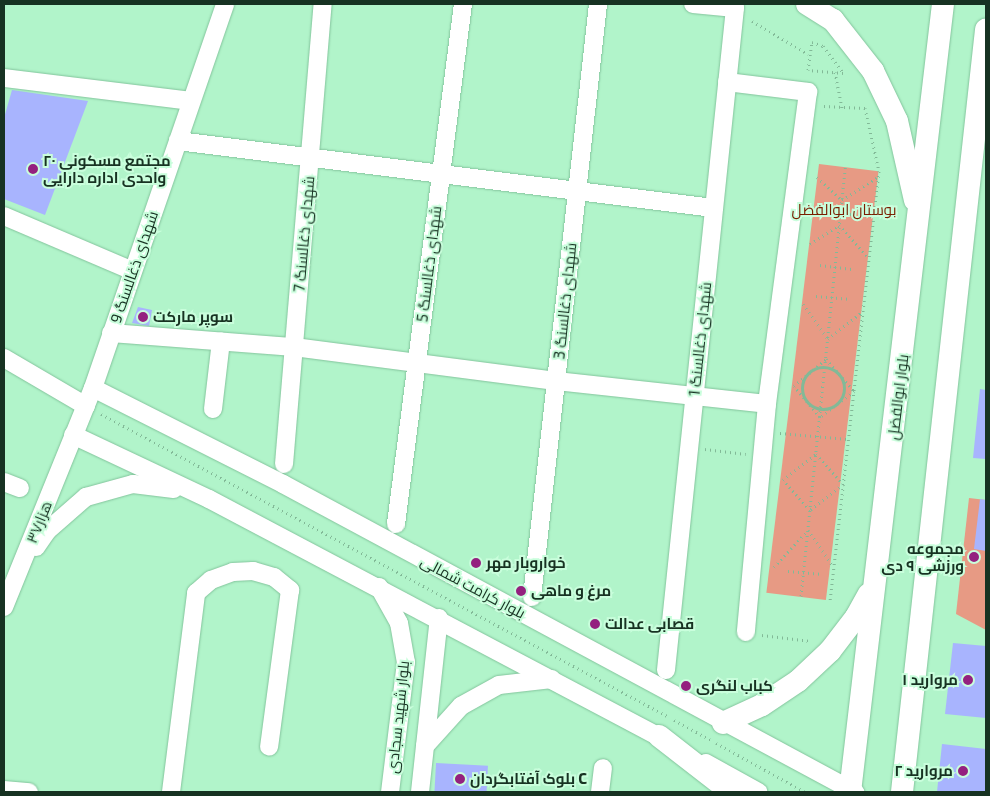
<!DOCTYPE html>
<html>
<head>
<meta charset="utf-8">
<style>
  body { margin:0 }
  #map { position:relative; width:990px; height:796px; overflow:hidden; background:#b1f4ca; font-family:"Exo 2",Cairo,sans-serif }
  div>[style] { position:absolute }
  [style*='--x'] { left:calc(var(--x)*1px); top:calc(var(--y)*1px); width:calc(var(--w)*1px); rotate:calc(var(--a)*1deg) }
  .green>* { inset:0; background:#e79a84; transform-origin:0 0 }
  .building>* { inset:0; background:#a8b4fe; transform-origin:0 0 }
  .path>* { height:3px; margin-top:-1.5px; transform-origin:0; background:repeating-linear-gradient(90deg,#82b997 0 1px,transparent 0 5px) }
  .path>.ring { margin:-1.5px; padding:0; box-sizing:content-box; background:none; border:3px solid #82b997; border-radius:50% }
  .roads { filter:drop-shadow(0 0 1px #83c49c) drop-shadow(0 0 1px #83c49c) }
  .minor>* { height:18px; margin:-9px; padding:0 9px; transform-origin:9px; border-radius:9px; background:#fff }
  .major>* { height:22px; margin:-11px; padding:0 11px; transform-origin:11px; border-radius:11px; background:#fff }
  .dots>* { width:14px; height:14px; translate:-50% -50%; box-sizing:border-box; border:2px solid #c9fedc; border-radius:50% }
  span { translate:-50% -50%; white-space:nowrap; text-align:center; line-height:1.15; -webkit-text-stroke:4px #c9fedc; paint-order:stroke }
  .poi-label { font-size:15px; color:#173222; font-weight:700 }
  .left { translate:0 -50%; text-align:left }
  .right { translate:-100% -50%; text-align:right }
  .park-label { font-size:15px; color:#791e00 }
  .street-label { font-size:15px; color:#173222 }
  .frame { position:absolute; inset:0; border:5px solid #173222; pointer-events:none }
</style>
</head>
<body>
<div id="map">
  <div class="green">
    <div style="left:819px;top:164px;width:60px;height:432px;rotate:7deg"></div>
    <div style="clip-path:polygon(969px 498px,986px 500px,986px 630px,956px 614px)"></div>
  </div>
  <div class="building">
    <div style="clip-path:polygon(12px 90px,88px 101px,45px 215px,4px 199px,4px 118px)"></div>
    <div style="clip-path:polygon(138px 307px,152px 310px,149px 326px,132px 323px)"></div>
    <div style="clip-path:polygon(980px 389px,986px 390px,986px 459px,973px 458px)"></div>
    <div style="clip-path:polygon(980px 499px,986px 500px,986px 551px,974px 549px)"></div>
    <div style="clip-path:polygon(953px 643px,986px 646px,986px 718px,945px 714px)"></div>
    <div style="clip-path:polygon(942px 744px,986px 749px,986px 792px,937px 792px)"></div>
    <div style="left:436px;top:763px;width:52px;height:29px;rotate:3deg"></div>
  </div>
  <div class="path">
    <div style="--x:752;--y:21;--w:65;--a:30.5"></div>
    <div style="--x:812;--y:42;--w:12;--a:20"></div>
    <div style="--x:823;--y:46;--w:34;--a:53"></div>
    <div style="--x:843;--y:73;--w:35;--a:-175"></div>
    <div style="--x:808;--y:70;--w:28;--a:-82"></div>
    <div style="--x:835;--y:72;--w:38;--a:79"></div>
    <div style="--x:824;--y:106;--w:41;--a:2.8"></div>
    <div style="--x:865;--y:108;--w:65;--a:77.5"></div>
    <div style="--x:879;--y:171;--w:432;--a:96.5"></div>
    <div style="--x:817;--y:177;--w:34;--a:43"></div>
    <div style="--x:842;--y:200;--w:43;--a:-32.6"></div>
    <div style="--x:820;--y:211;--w:53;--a:5.4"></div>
    <div style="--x:810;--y:244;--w:35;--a:-33"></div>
    <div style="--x:839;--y:225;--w:43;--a:47.8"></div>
    <div style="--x:820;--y:265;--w:34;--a:7"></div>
    <div style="--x:816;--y:296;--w:35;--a:5"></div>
    <div style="--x:803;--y:304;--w:43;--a:54.5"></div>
    <div style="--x:828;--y:339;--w:43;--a:-38.5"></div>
    <div style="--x:826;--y:359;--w:43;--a:48.8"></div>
    <div style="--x:854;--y:391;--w:43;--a:142.6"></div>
    <div style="--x:820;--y:417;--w:40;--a:-130"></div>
    <div style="--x:794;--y:386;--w:42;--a:-40.2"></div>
    <div class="ring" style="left:802px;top:367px;width:39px;height:39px"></div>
    <div style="--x:101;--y:414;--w:642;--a:28.08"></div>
    <div style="--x:780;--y:433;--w:68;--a:5"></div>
    <div style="--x:705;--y:449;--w:41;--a:7"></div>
    <div style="--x:816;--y:454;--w:40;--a:48"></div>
    <div style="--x:843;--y:484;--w:42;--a:141.8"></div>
    <div style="--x:810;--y:510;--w:40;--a:-132"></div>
    <div style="--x:783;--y:480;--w:42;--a:-38.2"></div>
    <div style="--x:774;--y:567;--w:50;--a:-47.4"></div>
    <div style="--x:808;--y:530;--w:44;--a:55.2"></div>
    <div style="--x:788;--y:571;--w:32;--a:5"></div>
    <div style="--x:801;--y:596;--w:431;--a:-84.1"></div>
    <div style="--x:762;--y:635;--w:49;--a:7"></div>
    <div style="--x:674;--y:720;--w:42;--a:28.4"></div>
    <div style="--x:716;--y:743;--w:102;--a:28.8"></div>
  </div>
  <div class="roads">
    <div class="minor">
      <div style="--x:4;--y:78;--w:188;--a:7"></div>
      <div style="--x:727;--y:82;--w:82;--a:7"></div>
      <div style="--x:808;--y:92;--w:315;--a:97.5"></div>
      <div style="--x:767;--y:404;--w:229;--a:95.3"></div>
      <div style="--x:178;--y:141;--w:540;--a:7.13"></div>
      <div style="--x:4;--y:216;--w:140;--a:23.1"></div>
      <div style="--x:111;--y:333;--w:184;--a:4.4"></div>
      <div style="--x:294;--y:347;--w:264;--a:7.4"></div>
      <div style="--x:556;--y:381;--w:212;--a:6.2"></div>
      <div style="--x:4;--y:358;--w:95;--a:30.3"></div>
      <div style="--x:93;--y:388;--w:213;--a:26.8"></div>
      <div style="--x:283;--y:484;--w:650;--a:28.3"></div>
      <div style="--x:213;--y:409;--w:68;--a:-83.3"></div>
      <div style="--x:73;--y:435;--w:150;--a:25.2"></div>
      <div style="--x:209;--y:499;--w:520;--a:27.85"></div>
      <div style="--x:284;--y:464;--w:462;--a:-85.2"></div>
      <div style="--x:4;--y:482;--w:17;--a:21"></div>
      <div style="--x:396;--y:524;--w:524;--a:-82.66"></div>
      <div style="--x:36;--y:547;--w:19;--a:-55"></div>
      <div style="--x:47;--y:531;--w:52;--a:-41.1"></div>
      <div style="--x:86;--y:497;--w:49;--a:-15.5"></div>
      <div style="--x:133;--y:484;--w:41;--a:7"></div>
      <div style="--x:379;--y:587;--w:41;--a:60.9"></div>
      <div style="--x:399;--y:623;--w:40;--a:80"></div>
      <div style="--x:406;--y:662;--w:131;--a:97"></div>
      <div style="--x:532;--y:597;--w:597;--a:-83.65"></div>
      <div style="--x:4;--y:607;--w:236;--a:-67.9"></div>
      <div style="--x:93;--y:388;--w:406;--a:-71"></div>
      <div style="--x:666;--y:670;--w:666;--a:-84.05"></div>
      <div style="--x:735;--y:8;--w:42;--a:-174.6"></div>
      <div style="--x:425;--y:746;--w:54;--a:-48"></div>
      <div style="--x:461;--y:706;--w:43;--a:-28.9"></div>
      <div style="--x:499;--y:685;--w:53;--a:-6.5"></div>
      <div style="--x:706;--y:763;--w:60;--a:29.1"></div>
      <div style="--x:4;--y:790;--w:25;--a:5"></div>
      <div style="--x:171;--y:792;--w:201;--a:-82.8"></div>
      <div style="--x:196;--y:593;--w:20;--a:-41"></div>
      <div style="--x:211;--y:580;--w:23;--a:-20"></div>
      <div style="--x:233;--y:572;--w:20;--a:-3"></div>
      <div style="--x:253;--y:571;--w:22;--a:16"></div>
      <div style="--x:274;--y:577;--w:21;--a:39"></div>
      <div style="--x:290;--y:590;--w:158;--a:97.6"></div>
      <div style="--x:420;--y:792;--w:175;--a:-83.8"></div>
      <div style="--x:600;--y:792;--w:24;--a:-83"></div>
    </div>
    <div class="major">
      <div style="--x:807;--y:4;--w:31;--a:32"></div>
      <div style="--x:833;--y:20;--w:65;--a:51.9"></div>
      <div style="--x:873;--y:71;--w:55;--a:64.4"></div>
      <div style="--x:897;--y:121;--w:81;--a:77.2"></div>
      <div style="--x:723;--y:723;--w:43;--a:-24.8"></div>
      <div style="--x:762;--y:705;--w:43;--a:-33.7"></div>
      <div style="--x:798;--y:681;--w:44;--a:-43.2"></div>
      <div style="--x:830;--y:651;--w:43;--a:-52.6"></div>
      <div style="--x:856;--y:617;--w:26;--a:-61"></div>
      <div style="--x:659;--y:736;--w:91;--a:37.9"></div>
      <div style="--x:850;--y:792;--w:793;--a:-83.27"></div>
      <div style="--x:902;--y:792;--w:767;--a:-83.71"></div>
    </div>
  </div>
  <div class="dots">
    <div style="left:33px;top:169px;background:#94217f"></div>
    <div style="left:143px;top:317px;background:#94217f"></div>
    <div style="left:974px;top:557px;background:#94217f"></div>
    <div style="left:476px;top:563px;background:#94217f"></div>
    <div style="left:521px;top:591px;background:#94217f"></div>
    <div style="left:595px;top:624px;background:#94217f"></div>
    <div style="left:968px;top:680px;background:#94217f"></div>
    <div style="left:686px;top:686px;background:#94217f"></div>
    <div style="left:963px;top:771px;background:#94217f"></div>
    <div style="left:460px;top:779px;background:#94217f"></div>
  </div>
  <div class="poi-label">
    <span class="left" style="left:43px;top:169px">مجتمع مسکونی ۲۰<br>واحدی اداره دارایی</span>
    <span class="left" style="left:153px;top:317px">سوپر مارکت</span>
    <span class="right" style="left:964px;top:557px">مجموعه<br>ورزشی ۹ دی</span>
    <span class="left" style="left:486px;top:563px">خواروبار مهر</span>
    <span class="left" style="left:531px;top:591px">مرغ و ماهی</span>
    <span class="left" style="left:605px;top:624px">قصابی عدالت</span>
    <span class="right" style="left:958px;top:680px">مروارید ۱</span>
    <span class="left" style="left:696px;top:686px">کباب لنگری</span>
    <span class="right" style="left:953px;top:771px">مروارید ۲</span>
    <span class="left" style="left:470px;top:779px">بلوک آفتابگردان C</span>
  </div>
  <div class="park-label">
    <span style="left:844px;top:210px">بوستان ابوالفضل</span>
  </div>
  <div class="street-label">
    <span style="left:304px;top:234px;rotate:-85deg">شهدای ذغالسنگ 7</span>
    <span style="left:429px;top:264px;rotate:-83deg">شهدای ذغالسنگ 5</span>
    <span style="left:134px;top:267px;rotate:-71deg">شهدای ذغالسنگ 9</span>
    <span style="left:565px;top:301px;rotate:-84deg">شهدای ذغالسنگ 3</span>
    <span style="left:700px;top:339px;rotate:-84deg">شهدای ذغالسنگ 1</span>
    <span style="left:898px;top:397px;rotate:-83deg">بلوار ابوالفضل</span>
    <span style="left:39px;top:522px;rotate:-68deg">هزار۳۷</span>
    <span style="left:473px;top:587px;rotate:28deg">بلوار کرامت شمالی</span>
    <span style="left:398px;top:717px;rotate:-84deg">بلوار شهید سجادی</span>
  </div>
  <div class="frame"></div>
</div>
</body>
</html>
